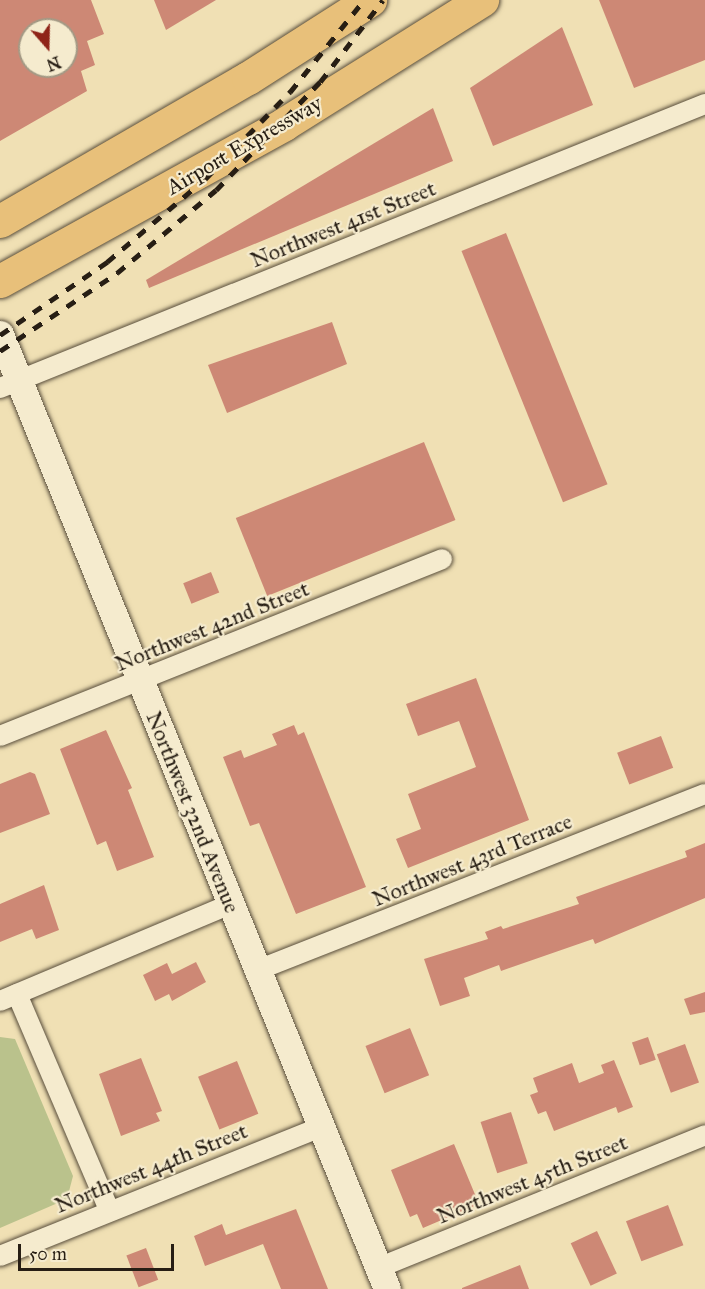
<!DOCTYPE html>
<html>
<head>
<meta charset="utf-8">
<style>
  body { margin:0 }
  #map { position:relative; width:705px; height:1289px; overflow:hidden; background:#f0e0b4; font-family:"IM FELL Great Primer",serif }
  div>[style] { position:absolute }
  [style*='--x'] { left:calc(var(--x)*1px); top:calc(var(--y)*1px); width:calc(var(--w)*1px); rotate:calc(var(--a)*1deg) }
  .green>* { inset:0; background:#bac28c }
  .building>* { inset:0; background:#cd8875; transform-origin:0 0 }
  .roads { filter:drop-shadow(0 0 2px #594e3c) drop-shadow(0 0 2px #594e3c) }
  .minor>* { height:20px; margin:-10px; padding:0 10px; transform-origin:10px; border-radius:10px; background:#f5ebce }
  .secondary>* { height:27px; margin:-13.5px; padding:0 13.5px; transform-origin:13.5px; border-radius:13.5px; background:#f5ebce }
  .motorway>* { height:33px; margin:-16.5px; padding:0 16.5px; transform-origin:16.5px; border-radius:16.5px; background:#e8c07a }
  .rail>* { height:4.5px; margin-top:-2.25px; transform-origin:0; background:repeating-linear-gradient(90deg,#271e14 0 10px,transparent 0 20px) }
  span { translate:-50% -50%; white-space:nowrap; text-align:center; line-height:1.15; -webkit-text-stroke:4.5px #f5ebce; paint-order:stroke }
  .street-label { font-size:22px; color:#271e14 }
  .north { position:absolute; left:18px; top:18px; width:60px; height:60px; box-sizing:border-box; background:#f5ebce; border:2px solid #a39984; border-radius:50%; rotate:160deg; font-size:16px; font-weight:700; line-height:24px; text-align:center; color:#271e14 }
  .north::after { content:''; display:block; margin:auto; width:21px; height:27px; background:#8f2418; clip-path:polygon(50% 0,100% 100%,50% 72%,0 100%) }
  .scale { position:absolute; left:18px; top:1244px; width:156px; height:27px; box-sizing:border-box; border:3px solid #271e14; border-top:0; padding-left:8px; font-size:18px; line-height:21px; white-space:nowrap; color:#271e14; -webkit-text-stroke:4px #f5ebce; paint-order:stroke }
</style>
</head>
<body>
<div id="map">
  <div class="green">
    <div style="clip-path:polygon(0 1037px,15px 1039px,73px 1176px,67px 1199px,0 1228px)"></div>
  </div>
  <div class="building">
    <div style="clip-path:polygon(evenodd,0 0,91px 0,104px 34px,87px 41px,95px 65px,81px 71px,87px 91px,0 141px,0 0,30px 30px,66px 30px,66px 66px,30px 66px,30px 30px)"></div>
    <div style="clip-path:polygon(154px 0,216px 0,166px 30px)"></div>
    <div style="clip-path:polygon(599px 0,705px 0,705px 60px,634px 88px)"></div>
    <div style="clip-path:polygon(562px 27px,593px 105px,493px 146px,470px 88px)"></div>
    <div style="clip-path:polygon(433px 108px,453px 161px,149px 288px,146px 280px)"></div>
    <div style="left:506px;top:233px;width:271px;height:48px;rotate:68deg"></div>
    <div style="clip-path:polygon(332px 322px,347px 364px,227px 413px,208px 365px)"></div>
    <div style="left:424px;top:442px;width:84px;height:203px;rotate:68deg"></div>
    <div style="left:211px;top:572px;width:22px;height:30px;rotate:68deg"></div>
    <div style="clip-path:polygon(476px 678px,529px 820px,408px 868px,396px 839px,421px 829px,408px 794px,476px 767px,459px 721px,418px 736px,406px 704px)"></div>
    <div style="clip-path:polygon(294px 725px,298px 735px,304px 732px,366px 887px,296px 914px,259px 823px,250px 826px,223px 757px,241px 750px,244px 758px,277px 745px,272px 734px)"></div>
    <div style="clip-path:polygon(106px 730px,132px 788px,128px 790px,154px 857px,117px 871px,106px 841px,97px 845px,60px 749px)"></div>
    <div style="left:661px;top:736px;width:34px;height:47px;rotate:69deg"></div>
    <div style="clip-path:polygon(30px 772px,35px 774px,50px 814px,0 833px,0 784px)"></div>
    <div style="clip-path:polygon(705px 843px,705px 898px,595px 944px,593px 939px,501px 971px,499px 965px,464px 978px,470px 996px,440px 1006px,424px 959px,488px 939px,485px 932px,501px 926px,503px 929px,579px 904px,576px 897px,687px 857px,685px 851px)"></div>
    <div style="clip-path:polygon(44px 885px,59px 930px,36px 939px,32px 929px,0 942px,0 904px)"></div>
    <div style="clip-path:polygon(196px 962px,206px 982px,172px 1001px,169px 994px,155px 1001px,143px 975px,167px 963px,172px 974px)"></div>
    <div style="clip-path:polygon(705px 992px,705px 1012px,690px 1015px,684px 999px)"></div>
    <div style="left:410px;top:1028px;width:51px;height:48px;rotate:68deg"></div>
    <div style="left:648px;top:1037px;width:24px;height:17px;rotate:71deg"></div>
    <div style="left:685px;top:1044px;width:41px;height:30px;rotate:70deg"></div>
    <div style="clip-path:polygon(141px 1058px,162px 1111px,156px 1113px,160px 1121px,121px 1136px,99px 1074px)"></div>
    <div style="clip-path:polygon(614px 1060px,633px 1107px,618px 1113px,616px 1107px,554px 1131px,546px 1111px,538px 1114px,530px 1095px,538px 1092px,533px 1078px,572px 1063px,579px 1083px,604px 1073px,601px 1065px)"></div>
    <div style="left:237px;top:1061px;width:57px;height:42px;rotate:68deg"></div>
    <div style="left:511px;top:1112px;width:54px;height:32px;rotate:72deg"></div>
    <div style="clip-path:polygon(454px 1144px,479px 1204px,423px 1228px,417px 1214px,410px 1217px,391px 1170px)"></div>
    <div style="left:668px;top:1205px;width:43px;height:45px;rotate:69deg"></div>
    <div style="clip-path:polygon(296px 1209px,328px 1289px,281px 1289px,263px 1244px,205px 1266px,194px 1236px,222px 1224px,226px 1235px)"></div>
    <div style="left:597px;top:1231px;width:47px;height:29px;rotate:65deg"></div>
    <div style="left:146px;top:1248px;width:34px;height:21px;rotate:69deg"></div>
    <div style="clip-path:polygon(520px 1265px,529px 1289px,462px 1289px,462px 1288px)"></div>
  </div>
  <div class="roads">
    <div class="minor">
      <div style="--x:0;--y:388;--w:760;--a:-21.94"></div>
      <div style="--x:0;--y:736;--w:476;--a:-21.8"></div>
      <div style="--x:258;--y:970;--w:480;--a:-21.5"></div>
      <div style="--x:17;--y:994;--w:235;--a:66.9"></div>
      <div style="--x:0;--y:1001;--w:251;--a:-22.8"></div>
      <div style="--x:0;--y:1256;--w:346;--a:-21.9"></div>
      <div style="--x:378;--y:1268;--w:353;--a:-22.1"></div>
    </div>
    <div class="secondary">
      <div style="--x:0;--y:334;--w:1030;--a:67.94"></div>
    </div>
    <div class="motorway">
      <div style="--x:0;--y:221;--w:286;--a:-30"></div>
      <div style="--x:248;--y:78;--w:145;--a:-32.6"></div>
      <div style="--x:0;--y:281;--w:325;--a:-28.9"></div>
      <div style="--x:284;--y:124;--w:234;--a:-32.1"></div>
    </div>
  </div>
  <div class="rail">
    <div style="--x:0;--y:335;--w:130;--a:-34.3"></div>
    <div style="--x:107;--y:262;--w:128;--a:-40.3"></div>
    <div style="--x:205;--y:179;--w:122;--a:-45.7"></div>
    <div style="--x:290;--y:92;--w:118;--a:-51.2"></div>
    <div style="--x:0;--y:351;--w:141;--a:-33.7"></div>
    <div style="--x:117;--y:273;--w:129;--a:-40"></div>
    <div style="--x:216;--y:190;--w:150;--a:-46.1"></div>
    <div style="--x:320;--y:82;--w:103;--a:-52.5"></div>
  </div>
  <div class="street-label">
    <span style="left:244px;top:145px;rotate:-30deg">Airport Expressway</span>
    <span style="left:343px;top:224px;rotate:-22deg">Northwest 41st Street</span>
    <span style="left:212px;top:626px;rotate:-22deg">Northwest 42nd Street</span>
    <span style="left:193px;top:812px;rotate:68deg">Northwest 32nd Avenue</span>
    <span style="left:472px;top:860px;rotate:-22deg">Northwest 43rd Terrace</span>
    <span style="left:151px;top:1168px;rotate:-22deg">Northwest 44th Street</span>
    <span style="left:532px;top:1179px;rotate:-22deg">Northwest 45th Street</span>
  </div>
  <div class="north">N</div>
  <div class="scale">50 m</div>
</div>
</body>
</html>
